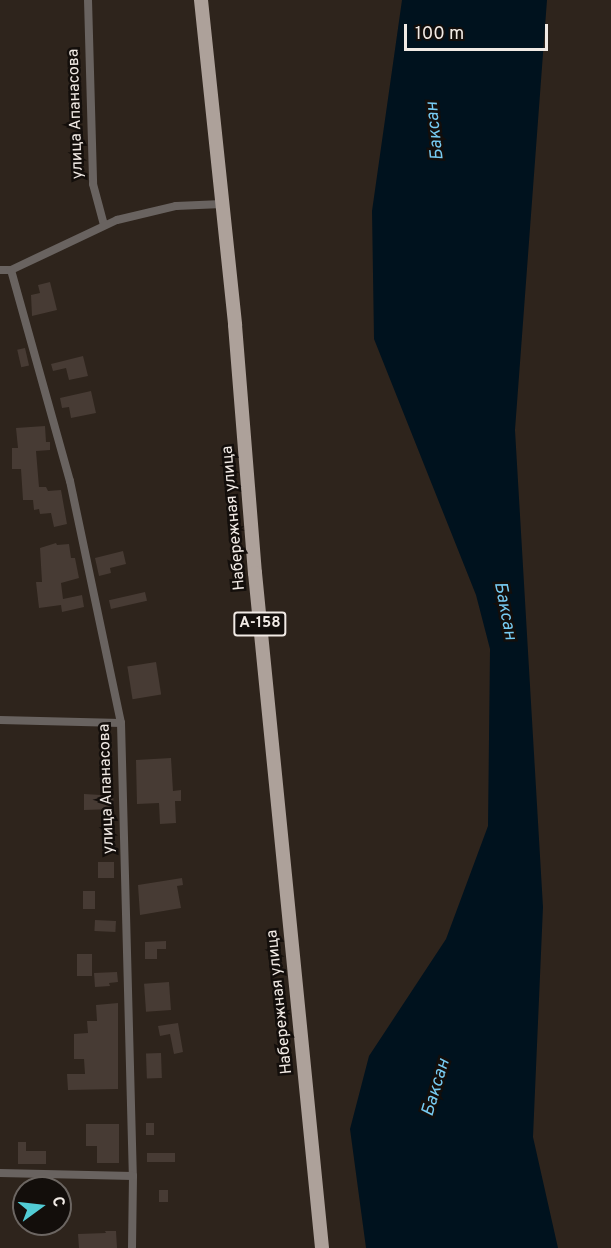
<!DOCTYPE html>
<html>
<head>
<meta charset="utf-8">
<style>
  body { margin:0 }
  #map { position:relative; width:611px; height:1248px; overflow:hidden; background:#2e241c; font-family:Overpass,sans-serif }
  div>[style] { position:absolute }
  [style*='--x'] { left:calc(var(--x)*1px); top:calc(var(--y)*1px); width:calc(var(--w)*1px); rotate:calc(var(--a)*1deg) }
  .water>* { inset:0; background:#00121e }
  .building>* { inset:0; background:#473b34; transform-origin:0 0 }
  .street>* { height:8px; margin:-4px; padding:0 4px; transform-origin:4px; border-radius:4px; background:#696360 }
  .primary>* { height:14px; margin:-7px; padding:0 7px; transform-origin:7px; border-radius:7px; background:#ada19a }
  span { translate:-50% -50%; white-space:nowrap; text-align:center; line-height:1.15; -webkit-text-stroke:5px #130e0b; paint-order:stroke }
  .shield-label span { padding:2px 4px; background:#130e0b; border:2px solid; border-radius:4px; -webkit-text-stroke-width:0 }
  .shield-label { font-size:15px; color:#f1eae5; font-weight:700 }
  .street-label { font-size:16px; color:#f1eae5 }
  .water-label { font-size:18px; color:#77cbf2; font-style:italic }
  .north { position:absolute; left:12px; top:1176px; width:60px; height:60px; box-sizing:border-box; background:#130e0b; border:2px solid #6c6662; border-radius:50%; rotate:75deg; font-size:16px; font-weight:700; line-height:24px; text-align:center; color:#f1eae5 }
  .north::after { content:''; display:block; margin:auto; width:21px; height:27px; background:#52ccd5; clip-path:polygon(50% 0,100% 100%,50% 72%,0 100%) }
  .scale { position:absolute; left:404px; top:24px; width:144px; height:27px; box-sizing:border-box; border:3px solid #f1eae5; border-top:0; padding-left:8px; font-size:18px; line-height:21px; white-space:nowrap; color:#f1eae5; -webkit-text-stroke:4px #130e0b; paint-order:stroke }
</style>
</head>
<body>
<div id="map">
  <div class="water">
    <div style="clip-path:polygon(402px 0,547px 0,515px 430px,543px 907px,533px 1137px,558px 1248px,366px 1248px,350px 1129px,369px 1056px,446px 939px,488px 826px,490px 649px,476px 595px,374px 339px,372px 211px)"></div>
  </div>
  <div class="building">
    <div style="clip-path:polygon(50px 282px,57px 310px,32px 316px,31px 295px,40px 293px,38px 285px)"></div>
    <div style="left:25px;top:348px;width:18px;height:8px;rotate:77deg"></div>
    <div style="clip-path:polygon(83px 356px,88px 376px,69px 380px,66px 368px,53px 371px,51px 364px)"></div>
    <div style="clip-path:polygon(91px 391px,96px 413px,71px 418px,69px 407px,62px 408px,60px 398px)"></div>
    <div style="clip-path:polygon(45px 426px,46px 442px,50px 442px,50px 450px,36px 451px,39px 487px,46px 487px,48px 491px,61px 490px,67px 524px,54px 527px,51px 513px,40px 514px,39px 509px,34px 510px,33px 500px,23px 500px,21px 469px,12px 469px,12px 448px,18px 448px,16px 428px)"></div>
    <div style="clip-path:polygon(56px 543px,57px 545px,69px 544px,71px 558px,75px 558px,79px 578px,61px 583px,63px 599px,82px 595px,84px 607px,62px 612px,61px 605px,39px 608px,36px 582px,42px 582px,40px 548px)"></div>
    <div style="clip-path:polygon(123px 551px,126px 564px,110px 568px,111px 573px,99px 576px,95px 558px)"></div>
    <div style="left:145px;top:592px;width:9px;height:37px;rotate:77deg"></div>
    <div style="left:156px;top:662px;width:33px;height:29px;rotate:81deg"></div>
    <div style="clip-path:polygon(171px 758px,173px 791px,181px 790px,181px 801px,175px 801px,176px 823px,160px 824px,159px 803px,137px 804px,136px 760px)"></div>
    <div style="clip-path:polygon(100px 776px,112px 776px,114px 809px,84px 810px,84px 794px,101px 795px)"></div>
    <div style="left:114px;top:862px;width:16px;height:16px;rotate:90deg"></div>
    <div style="clip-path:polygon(182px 878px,183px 885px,177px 886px,181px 908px,140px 915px,138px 885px)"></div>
    <div style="left:83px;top:891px;width:12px;height:18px"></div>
    <div style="left:95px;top:920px;width:21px;height:11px;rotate:3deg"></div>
    <div style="clip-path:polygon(166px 941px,166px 949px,157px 949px,157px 959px,145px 959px,145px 942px)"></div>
    <div style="left:77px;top:954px;width:15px;height:22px"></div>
    <div style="clip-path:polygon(117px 972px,118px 982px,109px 983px,110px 986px,95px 987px,94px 973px)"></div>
    <div style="left:169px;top:982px;width:28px;height:25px;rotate:86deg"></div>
    <div style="clip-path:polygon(118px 1003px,118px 1089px,68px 1090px,67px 1074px,85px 1074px,84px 1059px,74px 1059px,74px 1034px,88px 1033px,87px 1021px,97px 1021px,96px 1005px)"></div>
    <div style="clip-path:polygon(178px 1023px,183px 1052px,174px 1054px,170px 1034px,160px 1036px,158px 1026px)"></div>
    <div style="left:161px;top:1053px;width:25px;height:15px;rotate:88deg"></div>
    <div style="left:146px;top:1123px;width:8px;height:12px"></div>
    <div style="clip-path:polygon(86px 1124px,119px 1124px,119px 1163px,97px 1163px,97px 1146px,86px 1146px)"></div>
    <div style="clip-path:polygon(18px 1142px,26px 1142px,26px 1151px,46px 1151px,46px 1164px,18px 1164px)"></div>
    <div style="left:175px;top:1153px;width:9px;height:28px;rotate:90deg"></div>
    <div style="left:159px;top:1190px;width:9px;height:12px"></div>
    <div style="clip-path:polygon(105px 1231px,116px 1231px,117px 1248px,79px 1248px,78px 1234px,106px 1233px)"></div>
  </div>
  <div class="street">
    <div style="--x:88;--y:0;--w:184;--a:88.4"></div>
    <div style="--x:93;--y:184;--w:42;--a:75"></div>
    <div style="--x:0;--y:270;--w:11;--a:0"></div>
    <div style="--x:11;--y:270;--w:117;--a:-25.3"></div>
    <div style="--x:117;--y:220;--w:61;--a:-13.3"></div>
    <div style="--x:176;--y:206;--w:46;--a:-2.5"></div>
    <div style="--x:11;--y:270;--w:219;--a:74.4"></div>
    <div style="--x:70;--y:481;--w:247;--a:78.1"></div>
    <div style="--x:121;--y:723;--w:453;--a:88.5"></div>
    <div style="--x:133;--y:1176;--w:72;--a:90.8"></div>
    <div style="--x:0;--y:720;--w:121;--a:1.4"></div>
    <div style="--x:0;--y:1173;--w:133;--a:1.3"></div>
  </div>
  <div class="primary">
    <div style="--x:201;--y:0;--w:327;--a:84"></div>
    <div style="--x:235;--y:325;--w:249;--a:85.4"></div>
    <div style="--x:255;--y:573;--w:678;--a:84.33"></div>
  </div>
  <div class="shield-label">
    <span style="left:260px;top:624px">А-158</span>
  </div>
  <div class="street-label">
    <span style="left:76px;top:114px;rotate:-92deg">улица Апанасова</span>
    <span style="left:234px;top:518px;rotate:-95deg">Набережная улица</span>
    <span style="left:107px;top:789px;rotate:-92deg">улица Апанасова</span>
    <span style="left:280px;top:1002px;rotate:-96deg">Набережная улица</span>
  </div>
  <div class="water-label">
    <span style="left:436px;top:131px;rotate:-96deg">Баксан</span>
    <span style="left:504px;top:611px;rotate:79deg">Баксан</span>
    <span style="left:437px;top:1088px;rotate:-73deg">Баксан</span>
  </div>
  <div class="north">С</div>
  <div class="scale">100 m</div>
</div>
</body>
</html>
